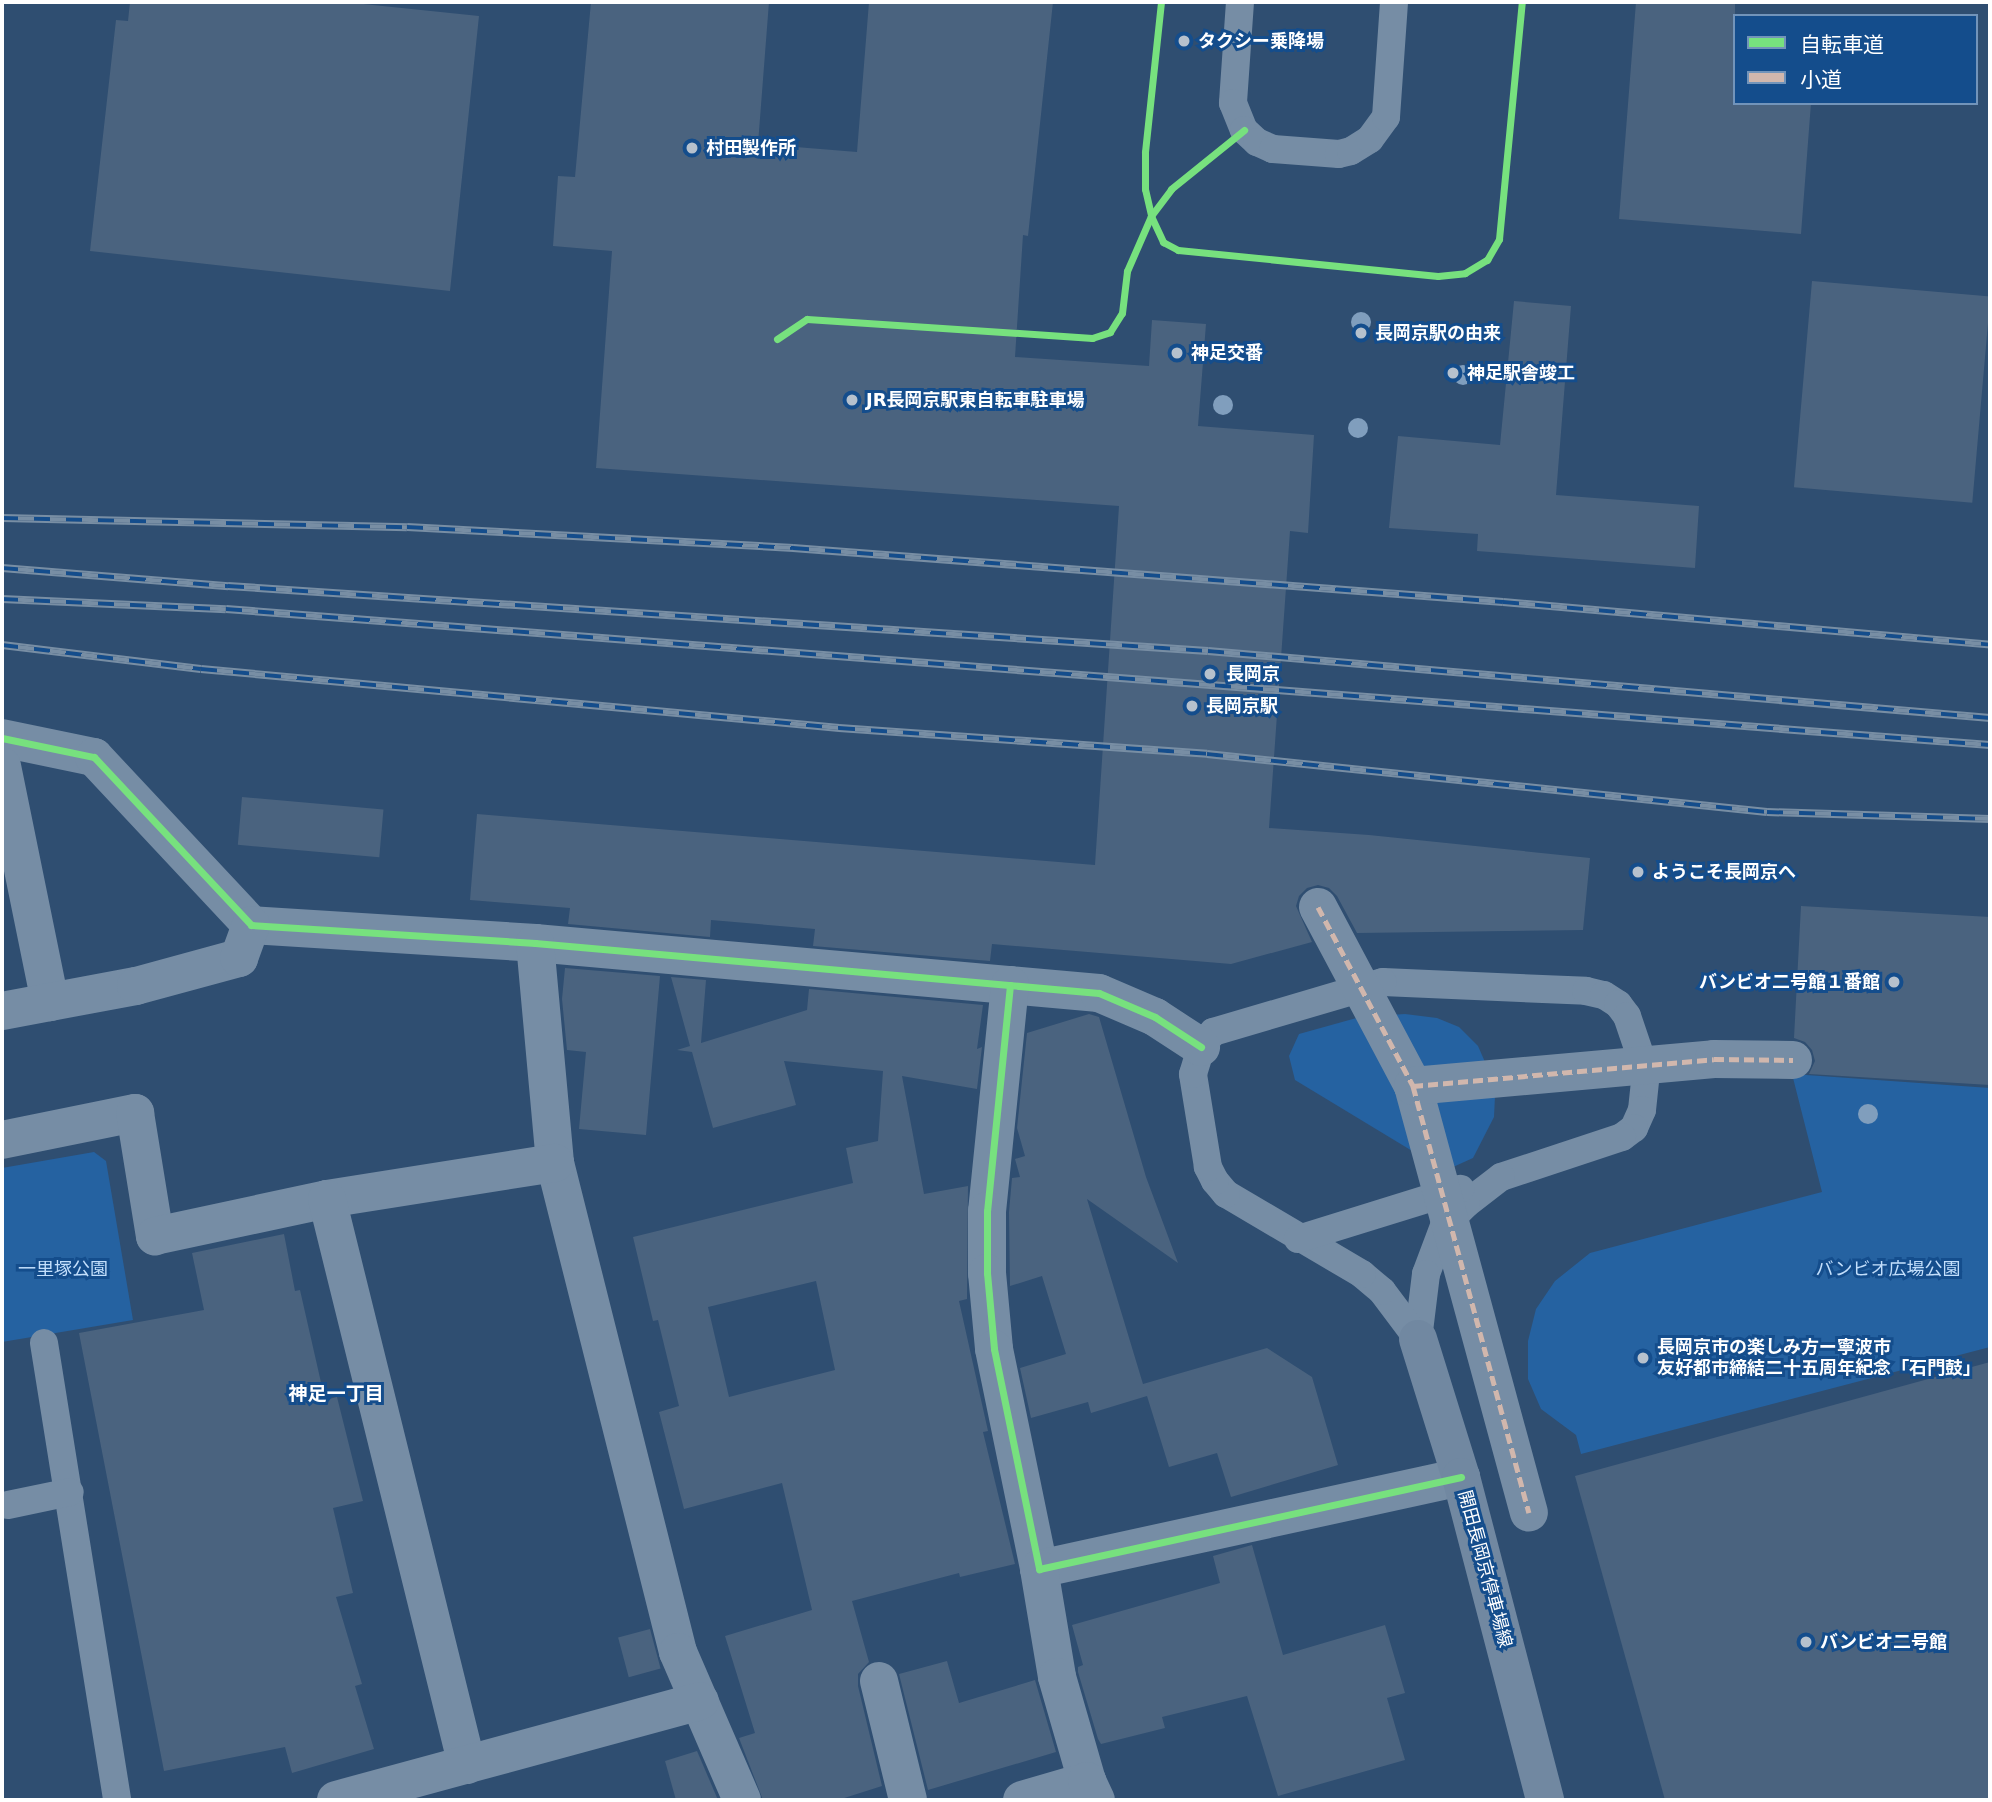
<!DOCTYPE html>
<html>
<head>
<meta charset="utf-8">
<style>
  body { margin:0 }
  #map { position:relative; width:1992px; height:1802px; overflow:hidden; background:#2f4e71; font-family:"DejaVu Sans","Noto Sans JP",sans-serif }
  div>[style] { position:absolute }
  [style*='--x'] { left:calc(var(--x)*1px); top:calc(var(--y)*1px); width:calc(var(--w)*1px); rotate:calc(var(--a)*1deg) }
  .green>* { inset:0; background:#2562a1 }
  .building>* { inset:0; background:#4a637f; transform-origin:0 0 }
  .service>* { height:28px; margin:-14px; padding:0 14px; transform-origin:14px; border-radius:14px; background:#768da5 }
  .minor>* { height:38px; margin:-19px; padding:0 19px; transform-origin:19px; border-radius:19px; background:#768da5 }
  .secondary>* { height:38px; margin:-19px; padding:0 19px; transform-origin:19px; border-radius:19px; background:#7188a1 }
  .rail>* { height:8px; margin-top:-4px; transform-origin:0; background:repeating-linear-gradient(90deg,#144d8c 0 16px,#788ea4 0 32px); box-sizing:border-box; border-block:2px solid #788ea4 }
  .pedestrian-bridge>* { height:38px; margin:-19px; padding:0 19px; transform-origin:19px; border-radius:19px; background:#768da5 }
  .quiet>* { height:5px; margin-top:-2.5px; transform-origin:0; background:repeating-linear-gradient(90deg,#d1b7ad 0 10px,transparent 0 15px) }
  .cycleway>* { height:7px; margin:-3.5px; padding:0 3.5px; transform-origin:3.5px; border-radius:3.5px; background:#77e17e }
  .trees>* { width:20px; height:20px; margin:-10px; border-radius:50%; background:#809ebd }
  .dots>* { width:19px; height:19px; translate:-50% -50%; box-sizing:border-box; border:4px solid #144d8c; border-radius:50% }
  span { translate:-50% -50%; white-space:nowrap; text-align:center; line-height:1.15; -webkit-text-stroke:6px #144d8c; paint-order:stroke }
  .poi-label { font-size:18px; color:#fff; font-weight:700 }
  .left { translate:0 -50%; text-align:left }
  .right { translate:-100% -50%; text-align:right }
  .park-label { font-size:18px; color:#c3dffc }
  .street-label { font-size:18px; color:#fff }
  .neighbourhood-label { font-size:19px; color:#fff; font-weight:700 }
  .frame { position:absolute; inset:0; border:4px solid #fff; pointer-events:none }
  .legend { position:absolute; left:1733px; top:14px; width:245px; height:91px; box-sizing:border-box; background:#144d8c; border:2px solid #7294ba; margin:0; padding:9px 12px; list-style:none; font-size:21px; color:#fff }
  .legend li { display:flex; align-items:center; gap:14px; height:35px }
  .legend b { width:35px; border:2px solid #7294ba }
</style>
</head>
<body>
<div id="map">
  <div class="green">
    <div style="clip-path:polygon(1405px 1014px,1437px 1018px,1459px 1027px,1478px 1046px,1485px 1062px,1495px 1096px,1494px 1117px,1473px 1158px,1453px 1167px,1442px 1169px,1295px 1080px,1289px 1056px,1299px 1034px,1360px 1017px)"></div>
    <div style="clip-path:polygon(1792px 1074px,1990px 1088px,1990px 1347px,1581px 1454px,1576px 1435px,1541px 1409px,1528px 1379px,1528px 1341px,1536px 1309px,1555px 1281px,1590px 1253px,1822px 1192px)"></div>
    <div style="clip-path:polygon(94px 1152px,106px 1161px,133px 1320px,2px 1342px,2px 1168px)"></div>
  </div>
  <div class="building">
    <div style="clip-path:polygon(130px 2px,344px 2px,479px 16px,450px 291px,90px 251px,116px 20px,128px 21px)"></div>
    <div style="clip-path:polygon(591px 2px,769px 2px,758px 144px,857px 152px,869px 2px,1053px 2px,1028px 236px,1023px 235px,1015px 357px,1149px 366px,1152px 320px,1206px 324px,1198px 426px,1314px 435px,1308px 533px,1290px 531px,1269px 828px,1369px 835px,1590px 858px,1583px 930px,1357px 933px,1337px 896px,1329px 888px,1318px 885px,1307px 888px,1299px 896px,1296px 906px,1312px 942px,1231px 964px,992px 944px,990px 961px,813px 946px,815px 929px,711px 920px,710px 937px,568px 924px,570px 908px,470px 900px,477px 814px,1095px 865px,1119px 506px,596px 468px,612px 251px,553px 246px,558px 176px,575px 177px)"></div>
    <div style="clip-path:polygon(1636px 2px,1735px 2px,1735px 103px,1811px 103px,1801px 234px,1619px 219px)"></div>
    <div style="left:1812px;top:281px;width:179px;height:207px;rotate:5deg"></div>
    <div style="clip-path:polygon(1514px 301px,1571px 306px,1556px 495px,1699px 506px,1695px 568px,1477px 551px,1478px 534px,1389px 528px,1398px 436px,1500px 445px)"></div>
    <div style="left:242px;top:797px;width:142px;height:48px;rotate:5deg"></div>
    <div style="clip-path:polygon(1801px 906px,1990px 917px,1990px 1085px,1809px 1074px,1815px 1061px,1812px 1050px,1805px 1042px,1794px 1038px)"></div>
    <div style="clip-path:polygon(565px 968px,660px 976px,646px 1135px,579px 1129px,586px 1052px,567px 1050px,562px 999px)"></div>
    <div style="clip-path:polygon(evenodd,671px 977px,706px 980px,701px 1043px,807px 1010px,809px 989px,983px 1005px,977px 1049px,982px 1047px,977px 1089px,902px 1076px,924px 1194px,968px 1186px,967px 1299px,959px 1301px,988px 1431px,983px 1432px,1015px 1564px,960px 1577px,959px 1573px,852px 1601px,869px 1662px,858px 1674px,858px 1686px,882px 1786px,838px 1800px,763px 1800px,739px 1738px,755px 1733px,725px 1636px,812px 1610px,782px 1483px,684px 1509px,659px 1412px,679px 1406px,658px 1320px,653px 1321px,633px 1237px,853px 1183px,846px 1148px,878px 1141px,883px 1071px,784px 1061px,796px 1105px,713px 1128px,692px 1052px,677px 1050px,690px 1046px,671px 977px,816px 1281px,835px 1370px,729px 1397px,708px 1307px,816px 1281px)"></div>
    <div style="clip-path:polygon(1089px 1014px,1099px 1017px,1146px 1177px,1178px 1263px,1087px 1199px,1143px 1384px,1267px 1348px,1312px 1377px,1338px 1465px,1231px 1497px,1217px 1453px,1169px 1467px,1147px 1396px,1091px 1413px,1088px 1402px,1031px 1418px,1020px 1368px,1066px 1354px,1042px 1276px,1010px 1286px,1009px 1212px,1012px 1178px,1020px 1177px,1015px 1159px,1025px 1156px,1017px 1128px,1027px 1033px)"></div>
    <div style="clip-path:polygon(284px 1234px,295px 1291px,300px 1290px,325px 1400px,337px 1397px,363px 1501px,333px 1508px,353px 1593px,336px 1597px,362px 1684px,355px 1686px,374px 1749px,292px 1773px,285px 1747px,164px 1771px,79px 1333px,204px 1310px,192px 1253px)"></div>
    <div style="clip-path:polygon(1990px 1362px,1990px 1800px,1665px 1800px,1575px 1476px)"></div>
    <div style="clip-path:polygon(1252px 1545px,1283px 1655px,1385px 1625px,1405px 1693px,1387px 1698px,1405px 1760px,1278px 1796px,1247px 1696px,1162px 1717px,1165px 1728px,1101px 1744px,1098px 1739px,1078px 1672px,1078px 1667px,1083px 1665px,1072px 1625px,1220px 1583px,1213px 1556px)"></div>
    <div style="left:650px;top:1629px;width:41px;height:33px;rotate:75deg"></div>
    <div style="clip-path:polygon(947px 1661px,959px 1703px,1035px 1680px,1056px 1752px,928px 1790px,899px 1674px)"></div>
    <div style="clip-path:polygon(697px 1751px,718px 1800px,676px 1800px,665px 1761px)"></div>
  </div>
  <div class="service">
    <div style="--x:1240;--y:2;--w:101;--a:94"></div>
    <div style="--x:1233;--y:103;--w:29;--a:68"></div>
    <div style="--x:1244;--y:130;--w:18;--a:43"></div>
    <div style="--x:1257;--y:142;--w:17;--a:24"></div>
    <div style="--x:1273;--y:149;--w:66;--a:4.3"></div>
    <div style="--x:1339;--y:154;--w:12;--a:-14"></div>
    <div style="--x:1351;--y:151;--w:22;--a:-32"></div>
    <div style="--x:1370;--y:139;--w:27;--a:-54"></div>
    <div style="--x:1386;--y:117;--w:115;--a:-86"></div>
    <div style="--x:1383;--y:982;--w:203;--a:2.5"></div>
    <div style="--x:1586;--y:991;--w:18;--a:13"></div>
    <div style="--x:1604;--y:995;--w:17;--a:33"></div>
    <div style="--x:1618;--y:1004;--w:15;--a:53"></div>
    <div style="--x:1627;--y:1016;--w:59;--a:71.3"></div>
    <div style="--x:1646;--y:1072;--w:38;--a:96"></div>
    <div style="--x:1642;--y:1110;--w:20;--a:114"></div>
    <div style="--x:1634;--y:1128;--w:15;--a:143"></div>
    <div style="--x:1622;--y:1137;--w:127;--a:161.7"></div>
    <div style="--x:1501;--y:1177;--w:44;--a:142.4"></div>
    <div style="--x:1466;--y:1204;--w:31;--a:135"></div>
    <div style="--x:1444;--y:1226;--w:51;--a:110.6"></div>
    <div style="--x:1426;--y:1274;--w:65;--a:97"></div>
    <div style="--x:1418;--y:1339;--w:60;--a:-126.9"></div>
    <div style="--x:1382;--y:1291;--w:26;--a:-140"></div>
    <div style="--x:1362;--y:1274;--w:158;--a:-149.5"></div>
    <div style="--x:1226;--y:1194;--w:17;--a:-130"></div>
    <div style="--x:1215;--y:1181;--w:16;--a:-117"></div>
    <div style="--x:1208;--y:1167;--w:94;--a:-99.2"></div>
    <div style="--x:1193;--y:1074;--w:28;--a:-73"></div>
    <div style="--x:1201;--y:1047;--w:19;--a:-51"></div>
    <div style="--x:1213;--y:1032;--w:177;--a:-16.4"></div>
    <div style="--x:1298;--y:1239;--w:170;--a:-17.2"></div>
    <div style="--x:44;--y:1343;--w:463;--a:80.9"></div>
    <div style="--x:8;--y:1505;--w:63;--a:-11.8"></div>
  </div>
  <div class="minor">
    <div style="--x:2;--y:738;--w:94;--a:11.7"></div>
    <div style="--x:94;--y:757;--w:230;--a:46.9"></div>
    <div style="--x:251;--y:925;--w:285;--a:3.6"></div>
    <div style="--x:535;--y:943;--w:566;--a:5.07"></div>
    <div style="--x:1099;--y:993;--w:61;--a:23.2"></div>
    <div style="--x:1155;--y:1017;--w:55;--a:33.1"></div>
    <div style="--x:2;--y:766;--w:241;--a:78.5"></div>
    <div style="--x:535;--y:943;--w:221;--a:84.8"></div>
    <div style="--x:555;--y:1163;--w:504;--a:75.88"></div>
    <div style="--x:678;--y:1652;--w:161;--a:66.6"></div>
    <div style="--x:1010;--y:985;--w:227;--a:95.8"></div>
    <div style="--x:987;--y:1211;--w:62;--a:90"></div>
    <div style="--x:987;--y:1273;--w:76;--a:84.7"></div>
    <div style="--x:994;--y:1349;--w:225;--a:78.4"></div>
    <div style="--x:1039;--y:1569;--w:432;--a:-12.3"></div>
    <div style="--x:2;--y:1011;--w:136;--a:-10.6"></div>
    <div style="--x:136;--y:986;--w:107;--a:-15.2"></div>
    <div style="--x:239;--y:958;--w:35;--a:-70"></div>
    <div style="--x:2;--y:1140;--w:136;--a:-11.5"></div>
    <div style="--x:135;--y:1113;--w:125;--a:80.8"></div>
    <div style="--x:155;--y:1236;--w:176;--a:-12.1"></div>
    <div style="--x:327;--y:1199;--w:231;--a:-9"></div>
    <div style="--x:327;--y:1199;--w:583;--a:76.11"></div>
    <div style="--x:1039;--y:1569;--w:109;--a:80.5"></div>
    <div style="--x:1057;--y:1677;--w:108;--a:73.9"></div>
    <div style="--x:879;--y:1681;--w:122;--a:76.3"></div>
    <div style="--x:336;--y:1800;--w:377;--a:-15.2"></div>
    <div style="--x:1022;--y:1800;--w:68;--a:-16.3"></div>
    <div style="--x:1087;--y:1781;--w:21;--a:65"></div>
  </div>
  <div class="secondary">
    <div style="--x:1418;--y:1339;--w:145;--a:72.7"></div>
    <div style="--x:1461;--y:1477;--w:334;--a:75.4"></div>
  </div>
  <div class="rail">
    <div style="--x:2;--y:518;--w:405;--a:1.3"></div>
    <div style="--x:407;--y:527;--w:387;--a:3.1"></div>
    <div style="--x:793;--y:548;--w:712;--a:4.35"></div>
    <div style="--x:1503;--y:602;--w:489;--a:5"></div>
    <div style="--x:2;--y:568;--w:227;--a:4.6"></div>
    <div style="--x:228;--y:586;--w:982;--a:3.79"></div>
    <div style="--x:1208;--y:651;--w:785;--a:4.9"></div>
    <div style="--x:2;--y:599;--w:224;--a:2.6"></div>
    <div style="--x:226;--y:609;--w:1769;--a:4.41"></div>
    <div style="--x:2;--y:645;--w:200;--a:6.9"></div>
    <div style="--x:201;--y:669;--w:641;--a:5.28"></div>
    <div style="--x:839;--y:728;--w:369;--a:4"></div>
    <div style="--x:1207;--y:754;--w:563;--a:5.91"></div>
    <div style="--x:1767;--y:812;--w:223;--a:1.8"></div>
  </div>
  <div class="pedestrian-bridge">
    <div style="--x:1318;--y:907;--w:203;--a:62"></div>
    <div style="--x:1413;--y:1086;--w:442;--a:74.8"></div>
    <div style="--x:1413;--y:1086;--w:302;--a:-5.1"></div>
    <div style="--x:1714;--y:1059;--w:79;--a:0.7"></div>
  </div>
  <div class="quiet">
    <div style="--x:1318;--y:907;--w:203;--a:62"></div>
    <div style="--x:1413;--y:1086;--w:442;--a:74.8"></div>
    <div style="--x:1413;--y:1086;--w:302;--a:-5.1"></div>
    <div style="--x:1714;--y:1059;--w:79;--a:0.7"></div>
  </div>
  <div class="cycleway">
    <div style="--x:1161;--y:2;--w:151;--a:96.1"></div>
    <div style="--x:1145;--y:152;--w:37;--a:90"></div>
    <div style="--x:1145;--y:189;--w:28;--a:77"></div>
    <div style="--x:1151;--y:216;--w:29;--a:65"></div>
    <div style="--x:1163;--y:242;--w:17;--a:28"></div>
    <div style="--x:1178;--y:250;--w:261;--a:5.7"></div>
    <div style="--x:1438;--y:276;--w:27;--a:-6"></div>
    <div style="--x:1465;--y:273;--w:26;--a:-31"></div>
    <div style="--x:1487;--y:260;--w:24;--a:-60"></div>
    <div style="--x:1499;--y:239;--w:238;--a:-84.5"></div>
    <div style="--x:777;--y:339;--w:36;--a:-34"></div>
    <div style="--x:807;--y:319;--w:286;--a:3.8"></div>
    <div style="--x:1092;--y:338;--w:19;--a:-18"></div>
    <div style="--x:1110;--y:332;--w:22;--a:-58"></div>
    <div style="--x:1122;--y:313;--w:42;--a:-83.2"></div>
    <div style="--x:1127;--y:271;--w:60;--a:-66.4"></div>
    <div style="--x:1151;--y:216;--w:34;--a:-53"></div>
    <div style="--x:1171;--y:189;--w:94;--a:-38.9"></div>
    <div style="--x:2;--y:738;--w:94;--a:11.7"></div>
    <div style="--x:94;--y:757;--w:230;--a:46.9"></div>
    <div style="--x:251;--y:925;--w:285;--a:3.6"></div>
    <div style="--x:535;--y:943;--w:566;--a:5.07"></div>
    <div style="--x:1099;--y:993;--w:61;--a:23.2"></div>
    <div style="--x:1155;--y:1017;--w:55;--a:33.1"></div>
    <div style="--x:1010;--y:985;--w:227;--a:95.8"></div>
    <div style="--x:987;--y:1211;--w:62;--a:90"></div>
    <div style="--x:987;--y:1273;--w:76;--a:84.7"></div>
    <div style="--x:994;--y:1349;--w:225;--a:78.4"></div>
    <div style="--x:1039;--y:1569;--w:432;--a:-12.3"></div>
  </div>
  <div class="trees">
    <div style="left:1361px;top:322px"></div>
    <div style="left:1463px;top:375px"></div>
    <div style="left:1223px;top:405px"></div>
    <div style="left:1358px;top:428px"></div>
    <div style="left:1868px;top:1114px"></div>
  </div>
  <div class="dots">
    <div style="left:1184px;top:41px;background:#b6c1cd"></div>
    <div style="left:692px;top:148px;background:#b6c1cd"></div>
    <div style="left:1361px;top:333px;background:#b6c1cd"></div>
    <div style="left:1177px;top:353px;background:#b6c1cd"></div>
    <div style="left:1453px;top:373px;background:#b6c1cd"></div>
    <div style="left:852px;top:400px;background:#b6c1cd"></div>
    <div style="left:1210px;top:674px;background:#b6c1cd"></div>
    <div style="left:1192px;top:706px;background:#b6c1cd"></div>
    <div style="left:1638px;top:872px;background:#b6c1cd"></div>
    <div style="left:1894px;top:982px;background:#b6c1cd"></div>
    <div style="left:1643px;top:1358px;background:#b6c1cd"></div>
    <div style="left:1806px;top:1642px;background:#b6c1cd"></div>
  </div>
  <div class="poi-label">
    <span class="left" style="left:1198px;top:41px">タクシー乗降場</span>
    <span class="left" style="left:706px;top:148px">村田製作所</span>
    <span class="left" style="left:1375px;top:333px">長岡京駅の由来</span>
    <span class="left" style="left:1191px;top:353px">神足交番</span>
    <span class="left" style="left:1467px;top:373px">神足駅舎竣工</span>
    <span class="left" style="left:866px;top:400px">JR長岡京駅東自転車駐車場</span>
    <span class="left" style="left:1226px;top:674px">長岡京</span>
    <span class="left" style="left:1206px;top:706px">長岡京駅</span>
    <span class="left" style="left:1652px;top:872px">ようこそ長岡京へ</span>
    <span class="right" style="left:1880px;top:982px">バンビオ二号館１番館</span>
    <span class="left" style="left:1657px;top:1358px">長岡京市の楽しみ方ー寧波市<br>友好都市締結二十五周年紀念「石門鼓」</span>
    <span class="left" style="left:1820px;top:1642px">バンビオ二号館</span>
  </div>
  <div class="park-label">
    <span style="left:63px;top:1269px">一里塚公園</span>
    <span style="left:1888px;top:1269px">バンビオ広場公園</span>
  </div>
  <div class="street-label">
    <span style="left:1485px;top:1569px;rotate:75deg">開田長岡京停車場線</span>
  </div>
  <div class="neighbourhood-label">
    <span style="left:336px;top:1394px">神足一丁目</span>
  </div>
  <div class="frame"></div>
  <ul class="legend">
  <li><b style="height:9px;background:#77e17e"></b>自転車道</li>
  <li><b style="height:9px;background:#d1b7ad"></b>小道</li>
  </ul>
</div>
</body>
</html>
